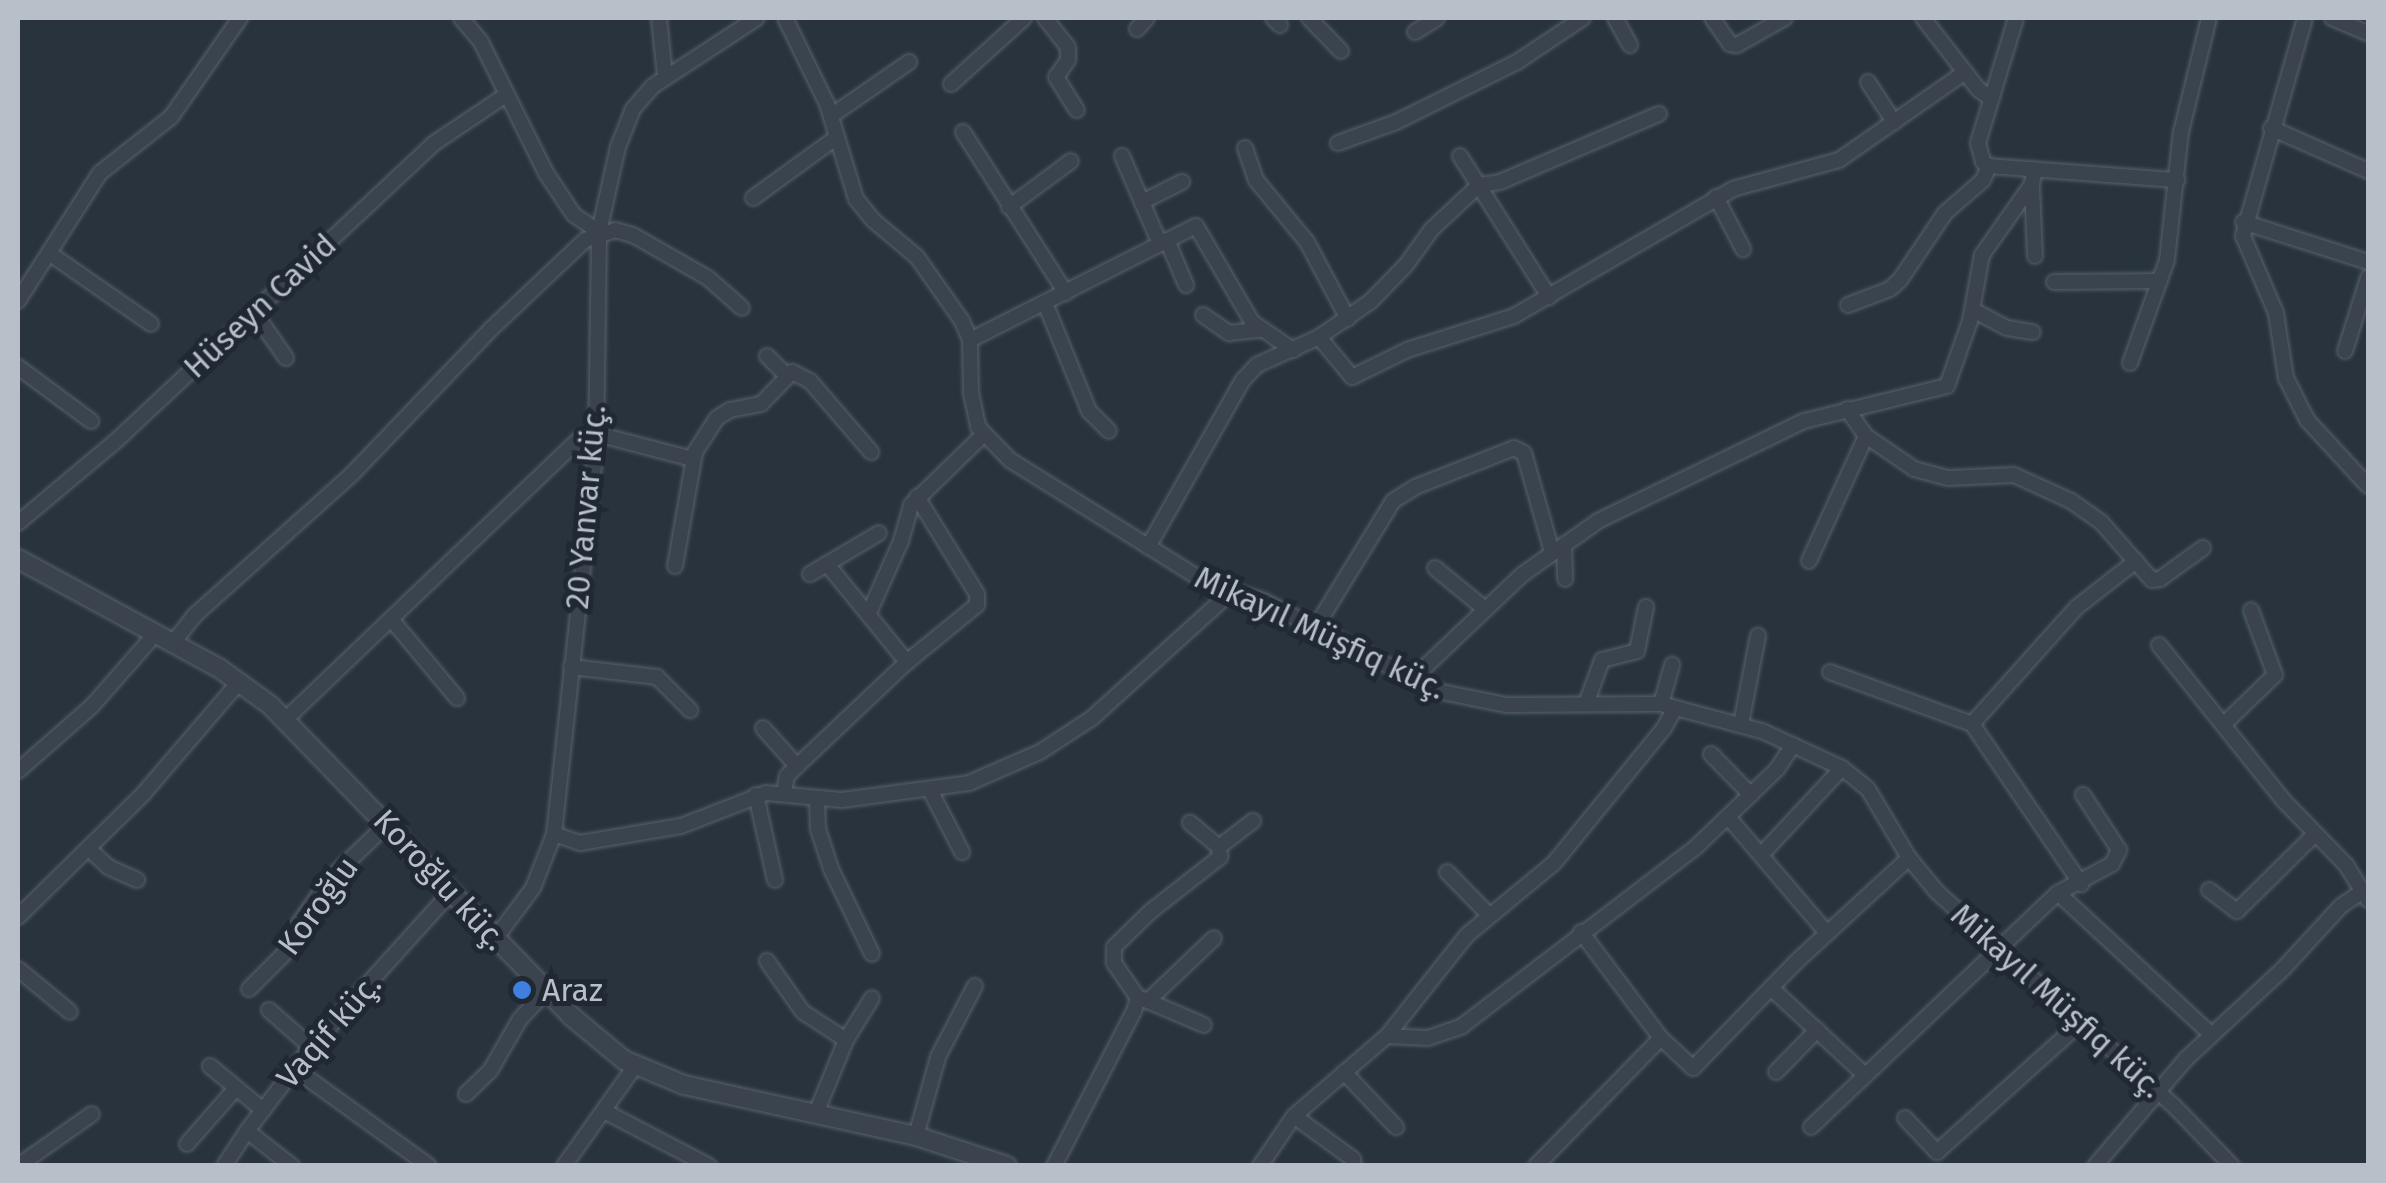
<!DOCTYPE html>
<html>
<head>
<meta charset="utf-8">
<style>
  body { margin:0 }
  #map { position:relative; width:2386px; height:1183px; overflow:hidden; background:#28333d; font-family:"Fira Sans",sans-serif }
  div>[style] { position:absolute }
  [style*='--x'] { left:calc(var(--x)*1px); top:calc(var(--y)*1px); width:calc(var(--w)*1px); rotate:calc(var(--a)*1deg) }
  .roads { filter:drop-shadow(0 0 2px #59626b) drop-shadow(0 0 2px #59626b) }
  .minor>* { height:14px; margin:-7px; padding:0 7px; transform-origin:7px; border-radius:7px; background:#3b444e }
  .tertiary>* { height:18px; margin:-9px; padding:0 9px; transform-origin:9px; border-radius:9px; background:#3b444e }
  .dots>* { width:28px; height:28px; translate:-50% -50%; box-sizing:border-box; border:5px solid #202933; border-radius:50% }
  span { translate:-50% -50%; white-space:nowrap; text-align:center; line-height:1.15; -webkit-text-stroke:10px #202933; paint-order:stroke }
  .street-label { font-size:32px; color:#b8bfc8 }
  .poi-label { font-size:32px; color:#b8bfc8 }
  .left { translate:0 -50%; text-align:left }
  .frame { position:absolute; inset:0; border:20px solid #b8bfc8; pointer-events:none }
</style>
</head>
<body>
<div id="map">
  <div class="roads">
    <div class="minor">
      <div style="--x:461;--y:18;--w:31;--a:50"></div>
      <div style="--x:481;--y:42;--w:146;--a:63.6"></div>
      <div style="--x:546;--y:173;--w:50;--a:56.3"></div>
      <div style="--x:574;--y:215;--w:30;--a:34"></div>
      <div style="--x:659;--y:18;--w:58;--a:84.1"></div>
      <div style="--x:785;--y:18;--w:96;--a:64"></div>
      <div style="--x:827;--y:104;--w:99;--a:73"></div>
      <div style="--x:856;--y:199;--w:28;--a:51"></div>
      <div style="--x:874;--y:221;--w:56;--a:39.9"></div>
      <div style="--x:917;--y:257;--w:78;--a:54.9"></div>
      <div style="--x:962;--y:321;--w:21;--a:67"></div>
      <div style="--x:970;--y:340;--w:53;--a:88.9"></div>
      <div style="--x:971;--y:393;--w:35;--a:78"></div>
      <div style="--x:978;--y:427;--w:46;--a:45.9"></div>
      <div style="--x:1010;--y:460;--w:232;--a:32"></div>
      <div style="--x:1207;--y:583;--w:60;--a:17.5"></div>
      <div style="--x:1264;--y:601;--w:195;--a:27.5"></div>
      <div style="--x:1437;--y:691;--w:70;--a:11.5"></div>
      <div style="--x:1506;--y:705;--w:155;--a:-0.4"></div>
      <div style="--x:1661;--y:704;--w:105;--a:15"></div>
      <div style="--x:1762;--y:731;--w:88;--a:24.8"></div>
      <div style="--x:1842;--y:768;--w:33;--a:39"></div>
      <div style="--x:1868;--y:789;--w:80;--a:59.3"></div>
      <div style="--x:1909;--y:858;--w:44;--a:50.5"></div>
      <div style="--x:1937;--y:892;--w:318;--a:42.1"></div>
      <div style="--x:2173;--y:1105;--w:85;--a:46"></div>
      <div style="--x:1045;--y:18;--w:37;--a:52"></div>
      <div style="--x:1068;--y:47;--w:13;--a:90"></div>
      <div style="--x:1068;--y:60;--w:21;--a:125"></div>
      <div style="--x:1056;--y:77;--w:39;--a:58"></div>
      <div style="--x:1273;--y:18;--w:10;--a:45"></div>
      <div style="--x:1309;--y:18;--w:46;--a:45.9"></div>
      <div style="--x:1615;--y:18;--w:31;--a:61"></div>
      <div style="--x:1712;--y:18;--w:32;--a:55"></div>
      <div style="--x:1730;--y:44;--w:7;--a:8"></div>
      <div style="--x:1737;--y:45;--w:55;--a:-29.4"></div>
      <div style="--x:1923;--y:18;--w:90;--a:52.2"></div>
      <div style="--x:1978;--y:89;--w:17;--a:36"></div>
      <div style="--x:2016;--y:18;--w:131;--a:106.9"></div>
      <div style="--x:1978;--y:143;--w:20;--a:75"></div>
      <div style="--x:1983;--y:162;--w:7;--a:34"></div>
      <div style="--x:1989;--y:166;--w:189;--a:4.3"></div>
      <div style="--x:2305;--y:18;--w:227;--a:105.9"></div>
      <div style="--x:2243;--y:236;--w:84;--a:66.8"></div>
      <div style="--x:2276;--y:313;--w:66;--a:81.3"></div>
      <div style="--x:2286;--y:378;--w:18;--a:63"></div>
      <div style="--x:2294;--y:394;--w:30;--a:63"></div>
      <div style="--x:2308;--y:421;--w:88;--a:47.3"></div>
      <div style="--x:2332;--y:18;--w:39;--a:23"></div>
      <div style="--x:1137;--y:29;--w:15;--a:-48"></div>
      <div style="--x:1415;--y:32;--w:26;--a:-32"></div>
      <div style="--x:1868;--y:82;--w:48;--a:57"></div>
      <div style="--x:951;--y:84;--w:98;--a:-42.1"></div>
      <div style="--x:831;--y:116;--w:95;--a:-34.7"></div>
      <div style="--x:2271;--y:128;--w:106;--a:23.9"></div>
      <div style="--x:963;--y:132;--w:191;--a:57.4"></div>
      <div style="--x:1338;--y:143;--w:62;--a:-19.9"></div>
      <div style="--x:1396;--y:122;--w:135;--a:-26.4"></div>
      <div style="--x:1517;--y:62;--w:79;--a:-33.7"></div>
      <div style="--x:1245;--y:148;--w:34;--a:71"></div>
      <div style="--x:1256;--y:180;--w:80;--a:50.6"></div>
      <div style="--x:1307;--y:242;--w:87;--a:62"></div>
      <div style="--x:1122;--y:156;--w:96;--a:66.6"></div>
      <div style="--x:1460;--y:156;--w:167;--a:57.7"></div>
      <div style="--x:2032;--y:185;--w:71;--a:87.6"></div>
      <div style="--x:1716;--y:197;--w:59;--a:62.6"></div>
      <div style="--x:753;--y:198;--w:104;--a:-36"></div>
      <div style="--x:1142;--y:202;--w:45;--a:-26.6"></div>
      <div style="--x:1009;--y:207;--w:77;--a:-36.6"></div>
      <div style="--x:2243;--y:222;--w:131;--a:17.7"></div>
      <div style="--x:1167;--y:240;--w:49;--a:67.1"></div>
      <div style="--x:49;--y:253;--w:124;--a:34.8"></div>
      <div style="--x:2054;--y:282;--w:106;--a:-0.5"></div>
      <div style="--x:18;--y:301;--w:152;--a:-57.4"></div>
      <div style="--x:100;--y:173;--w:90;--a:-38.3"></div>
      <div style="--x:171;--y:117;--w:121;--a:-55.1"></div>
      <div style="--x:1045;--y:303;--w:117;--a:67.8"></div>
      <div style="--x:1089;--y:411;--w:28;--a:45"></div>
      <div style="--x:1848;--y:305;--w:45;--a:-20.9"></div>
      <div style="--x:1890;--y:289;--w:13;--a:-42"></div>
      <div style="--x:1900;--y:280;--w:81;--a:-56.1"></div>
      <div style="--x:1945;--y:213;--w:50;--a:-41"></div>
      <div style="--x:1983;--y:180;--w:15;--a:-67"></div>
      <div style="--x:1973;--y:310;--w:38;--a:28"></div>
      <div style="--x:2007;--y:328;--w:26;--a:9"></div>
      <div style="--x:254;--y:312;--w:56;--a:55.2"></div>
      <div style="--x:1203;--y:315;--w:32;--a:35"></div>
      <div style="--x:1229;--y:333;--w:31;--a:-6"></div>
      <div style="--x:1319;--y:337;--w:52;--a:50.5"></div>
      <div style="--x:1352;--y:377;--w:61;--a:-26.1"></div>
      <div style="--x:1407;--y:350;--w:112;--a:-17.6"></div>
      <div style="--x:1514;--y:316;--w:253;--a:-30.1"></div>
      <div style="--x:1733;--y:189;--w:110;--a:-15.3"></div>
      <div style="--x:1839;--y:160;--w:154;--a:-34.9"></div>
      <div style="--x:970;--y:340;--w:253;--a:-26.8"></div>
      <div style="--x:1196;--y:226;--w:111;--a:59.7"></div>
      <div style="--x:1252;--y:322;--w:50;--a:34.3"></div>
      <div style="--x:2345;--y:351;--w:77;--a:-72.5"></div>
      <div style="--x:767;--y:356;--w:28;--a:45"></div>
      <div style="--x:2130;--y:363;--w:109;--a:-70.2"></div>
      <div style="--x:2167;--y:260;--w:129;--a:-83.8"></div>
      <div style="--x:2181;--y:132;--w:117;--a:-76.2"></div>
      <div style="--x:18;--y:367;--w:91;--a:36.5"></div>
      <div style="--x:1847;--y:409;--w:33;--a:55"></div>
      <div style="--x:1866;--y:436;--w:58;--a:34.5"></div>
      <div style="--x:1914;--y:469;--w:35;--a:15"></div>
      <div style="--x:1948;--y:478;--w:66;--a:-2.6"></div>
      <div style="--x:2014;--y:475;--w:63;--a:24.5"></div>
      <div style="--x:2071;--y:501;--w:37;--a:35"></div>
      <div style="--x:2101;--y:522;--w:77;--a:48.7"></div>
      <div style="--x:2152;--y:580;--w:8;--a:-7"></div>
      <div style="--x:2160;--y:579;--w:53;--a:-35.8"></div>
      <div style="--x:18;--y:523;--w:131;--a:-40"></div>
      <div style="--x:118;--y:439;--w:432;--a:-43.1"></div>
      <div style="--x:433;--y:144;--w:88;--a:-33.9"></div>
      <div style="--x:1564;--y:545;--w:34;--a:88"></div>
      <div style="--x:1148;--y:547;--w:192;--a:-60.4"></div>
      <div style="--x:1243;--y:380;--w:21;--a:-47"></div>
      <div style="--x:1257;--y:365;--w:68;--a:-24.3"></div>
      <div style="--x:1319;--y:337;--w:63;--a:-34.7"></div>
      <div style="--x:1371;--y:301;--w:50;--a:-45.8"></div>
      <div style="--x:1406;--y:265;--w:44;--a:-54.2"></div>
      <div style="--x:1432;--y:229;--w:64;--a:-43.1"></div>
      <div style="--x:1479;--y:185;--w:21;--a:-8"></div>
      <div style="--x:1500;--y:182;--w:173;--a:-23.2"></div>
      <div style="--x:1809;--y:561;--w:137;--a:-65.5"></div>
      <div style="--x:827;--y:564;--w:127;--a:50.8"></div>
      <div style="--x:675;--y:566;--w:116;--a:-80"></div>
      <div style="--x:695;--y:452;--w:40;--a:-57.1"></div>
      <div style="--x:717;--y:418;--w:15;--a:-32"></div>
      <div style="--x:730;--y:410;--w:32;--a:-11"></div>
      <div style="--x:761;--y:404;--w:45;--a:-45.9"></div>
      <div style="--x:792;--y:372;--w:20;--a:27"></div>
      <div style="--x:810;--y:381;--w:94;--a:49.3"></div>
      <div style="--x:1435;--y:568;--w:65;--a:39.4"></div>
      <div style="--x:810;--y:574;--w:80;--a:-30.7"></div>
      <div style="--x:869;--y:613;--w:79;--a:-66"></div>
      <div style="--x:901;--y:541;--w:37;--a:-74"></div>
      <div style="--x:911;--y:505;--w:100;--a:-44.2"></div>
      <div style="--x:391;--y:619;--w:103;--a:50.1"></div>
      <div style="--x:1314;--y:630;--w:151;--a:-58.5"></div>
      <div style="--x:1393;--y:501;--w:26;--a:-32"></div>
      <div style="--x:1415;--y:487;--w:106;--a:-21.5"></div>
      <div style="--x:1514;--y:448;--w:11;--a:27"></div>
      <div style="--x:1524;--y:453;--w:103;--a:74.2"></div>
      <div style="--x:173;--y:643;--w:36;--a:-52"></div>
      <div style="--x:195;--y:615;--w:211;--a:-41.9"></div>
      <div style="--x:352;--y:474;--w:201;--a:-46.2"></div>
      <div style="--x:491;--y:329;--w:129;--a:-43.4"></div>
      <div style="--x:585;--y:240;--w:32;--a:-18"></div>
      <div style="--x:615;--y:230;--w:19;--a:16"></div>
      <div style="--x:633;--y:235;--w:86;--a:29.8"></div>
      <div style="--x:708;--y:278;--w:45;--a:41.4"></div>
      <div style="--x:2159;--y:645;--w:201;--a:51.3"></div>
      <div style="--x:2285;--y:802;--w:88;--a:45.9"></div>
      <div style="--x:2346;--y:865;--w:41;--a:57.8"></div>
      <div style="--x:571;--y:667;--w:87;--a:6.6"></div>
      <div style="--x:657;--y:677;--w:47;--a:45"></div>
      <div style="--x:1830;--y:672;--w:151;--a:20.1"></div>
      <div style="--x:1972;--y:724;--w:194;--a:55.7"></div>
      <div style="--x:1415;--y:682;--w:21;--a:-55"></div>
      <div style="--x:1427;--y:665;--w:132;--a:-43.5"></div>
      <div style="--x:1523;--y:574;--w:92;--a:-35.2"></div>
      <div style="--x:1598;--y:521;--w:229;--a:-25.9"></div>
      <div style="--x:1804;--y:421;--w:147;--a:-13.8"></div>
      <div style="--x:1947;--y:386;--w:69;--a:-70.5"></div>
      <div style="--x:1970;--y:321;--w:67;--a:-79.7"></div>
      <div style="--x:1982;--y:255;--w:87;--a:-54.8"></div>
      <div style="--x:2032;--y:184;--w:15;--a:-79"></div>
      <div style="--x:1586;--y:704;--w:47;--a:-70"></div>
      <div style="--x:1602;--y:660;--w:36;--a:-14"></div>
      <div style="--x:1637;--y:651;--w:45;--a:-78.4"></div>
      <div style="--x:1661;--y:704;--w:41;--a:-74.2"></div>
      <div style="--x:286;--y:719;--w:405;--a:-43.7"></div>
      <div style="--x:579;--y:439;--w:19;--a:-16"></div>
      <div style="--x:597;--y:434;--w:98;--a:14.7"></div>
      <div style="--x:1741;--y:724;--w:90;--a:-79.1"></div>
      <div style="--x:1972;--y:724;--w:157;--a:-48.1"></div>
      <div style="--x:2077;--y:607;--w:75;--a:-37.9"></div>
      <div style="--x:2223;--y:725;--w:72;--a:-43.9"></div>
      <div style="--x:2275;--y:675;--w:69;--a:-110.3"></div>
      <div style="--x:763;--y:728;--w:51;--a:48.2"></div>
      <div style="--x:1711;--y:754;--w:57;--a:45.7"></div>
      <div style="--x:18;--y:771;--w:98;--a:-41.3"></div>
      <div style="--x:92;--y:706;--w:96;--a:-48.8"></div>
      <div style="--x:930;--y:790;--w:70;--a:62.7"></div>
      <div style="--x:784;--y:794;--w:18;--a:-81"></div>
      <div style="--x:787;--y:776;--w:14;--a:-45"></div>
      <div style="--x:797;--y:766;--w:151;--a:-43.4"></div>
      <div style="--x:907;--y:662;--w:90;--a:-39.2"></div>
      <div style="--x:977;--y:605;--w:11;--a:-90"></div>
      <div style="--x:977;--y:594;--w:114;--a:-121.7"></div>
      <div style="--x:756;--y:795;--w:87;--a:77.4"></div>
      <div style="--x:817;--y:800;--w:29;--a:88"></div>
      <div style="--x:818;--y:829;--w:42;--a:72"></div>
      <div style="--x:831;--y:869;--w:94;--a:64.2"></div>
      <div style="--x:1728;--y:817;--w:153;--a:49.5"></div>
      <div style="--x:554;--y:834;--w:28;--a:19"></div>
      <div style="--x:580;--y:843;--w:102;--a:-9.6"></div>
      <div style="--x:681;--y:826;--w:91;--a:-21.2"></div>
      <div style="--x:766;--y:793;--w:76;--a:5.3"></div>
      <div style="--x:842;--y:800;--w:128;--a:-7.6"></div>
      <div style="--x:969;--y:783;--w:77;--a:-23.6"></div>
      <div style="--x:1040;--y:752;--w:62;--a:-33.2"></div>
      <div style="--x:1092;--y:718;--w:189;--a:-42.2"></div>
      <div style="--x:1219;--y:847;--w:43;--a:-37.4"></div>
      <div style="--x:89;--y:849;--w:26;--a:43"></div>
      <div style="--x:108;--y:867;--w:32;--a:24"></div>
      <div style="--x:1761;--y:855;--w:119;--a:-47"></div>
      <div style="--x:1447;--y:872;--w:60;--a:45.7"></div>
      <div style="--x:2209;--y:890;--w:35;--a:37"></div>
      <div style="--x:2237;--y:911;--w:110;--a:-44.6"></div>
      <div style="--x:2058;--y:893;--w:208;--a:42.7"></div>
      <div style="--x:18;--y:917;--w:177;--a:-44.5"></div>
      <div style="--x:144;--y:793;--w:146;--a:-49.4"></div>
      <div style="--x:1581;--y:932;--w:133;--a:53"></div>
      <div style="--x:1661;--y:1038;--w:44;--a:43.2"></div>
      <div style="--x:1693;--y:1068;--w:149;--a:-45.8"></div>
      <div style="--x:1797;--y:961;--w:152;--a:-42.6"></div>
      <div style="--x:495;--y:939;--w:64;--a:-53.3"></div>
      <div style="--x:533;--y:888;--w:58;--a:-68.7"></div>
      <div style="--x:554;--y:834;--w:386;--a:-83.8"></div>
      <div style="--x:596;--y:450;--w:218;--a:-89.2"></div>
      <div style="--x:599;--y:232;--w:87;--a:-77.4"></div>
      <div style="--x:618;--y:147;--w:41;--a:-68.5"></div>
      <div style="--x:633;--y:109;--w:30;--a:-49"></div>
      <div style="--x:653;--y:86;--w:124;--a:-33.2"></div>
      <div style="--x:767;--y:961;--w:62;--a:54.8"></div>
      <div style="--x:803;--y:1012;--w:51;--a:33.1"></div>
      <div style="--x:846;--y:1040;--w:79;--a:112.3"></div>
      <div style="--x:18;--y:969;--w:67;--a:39.6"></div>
      <div style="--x:1771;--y:988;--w:128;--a:42.8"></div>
      <div style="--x:249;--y:989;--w:52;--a:-45"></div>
      <div style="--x:286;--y:952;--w:21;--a:-71"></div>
      <div style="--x:293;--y:932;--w:63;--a:-55.3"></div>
      <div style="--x:329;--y:880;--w:81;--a:-44"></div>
      <div style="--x:1143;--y:999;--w:66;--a:23.1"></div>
      <div style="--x:1150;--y:999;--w:88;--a:-43.6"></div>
      <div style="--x:269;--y:1010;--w:56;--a:41.4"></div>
      <div style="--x:1387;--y:1036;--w:41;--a:2.8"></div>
      <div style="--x:1428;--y:1038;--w:36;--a:-19"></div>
      <div style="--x:1462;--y:1026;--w:293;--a:-37.4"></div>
      <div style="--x:1695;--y:848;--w:114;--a:-43.9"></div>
      <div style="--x:1777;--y:769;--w:29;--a:-56"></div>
      <div style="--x:846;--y:1040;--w:49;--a:-58.2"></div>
      <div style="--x:210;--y:1066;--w:69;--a:39.7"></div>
      <div style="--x:295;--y:1069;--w:165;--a:35.9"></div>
      <div style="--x:1344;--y:1072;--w:76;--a:46.6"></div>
      <div style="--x:1776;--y:1072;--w:59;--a:-45.7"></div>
      <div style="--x:466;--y:1094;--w:33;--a:-44"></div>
      <div style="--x:490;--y:1071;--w:60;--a:-60"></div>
      <div style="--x:520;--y:1019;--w:38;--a:-47"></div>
      <div style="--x:604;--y:1111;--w:119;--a:27.6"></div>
      <div style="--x:1294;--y:1116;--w:73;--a:36.1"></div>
      <div style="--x:1353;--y:1159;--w:7;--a:82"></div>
      <div style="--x:1905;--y:1118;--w:47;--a:46.7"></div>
      <div style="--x:1937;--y:1152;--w:191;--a:-42"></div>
      <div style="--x:1811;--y:1127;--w:340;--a:-43.5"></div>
      <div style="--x:2058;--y:893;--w:61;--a:-28.2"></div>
      <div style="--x:2112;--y:864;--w:16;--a:-63"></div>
      <div style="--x:2119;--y:850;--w:66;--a:-123.2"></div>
      <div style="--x:916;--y:1136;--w:82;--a:-74.4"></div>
      <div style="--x:938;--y:1057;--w:80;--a:-62.5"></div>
      <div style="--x:187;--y:1144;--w:74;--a:-48.8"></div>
      <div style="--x:18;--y:1166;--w:90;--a:-35.1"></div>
      <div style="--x:224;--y:1166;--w:42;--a:-56.7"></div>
      <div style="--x:292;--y:1166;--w:57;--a:-142.1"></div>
      <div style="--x:247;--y:1131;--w:106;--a:-52.7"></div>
      <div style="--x:311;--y:1047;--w:209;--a:-47.9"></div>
      <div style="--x:564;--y:1166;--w:123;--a:-54.6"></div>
      <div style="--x:1054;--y:1166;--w:174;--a:-62.7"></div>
      <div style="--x:1134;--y:1011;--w:14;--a:-73"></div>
      <div style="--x:1138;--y:998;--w:42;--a:-124.4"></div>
      <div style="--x:1114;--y:963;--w:16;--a:-90"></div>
      <div style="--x:1114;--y:947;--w:52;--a:-44.2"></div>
      <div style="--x:1151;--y:911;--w:88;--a:-38"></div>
      <div style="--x:1220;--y:857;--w:10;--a:-96"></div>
      <div style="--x:1219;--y:847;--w:38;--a:-140"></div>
      <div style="--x:1260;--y:1166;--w:60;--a:-55.8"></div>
      <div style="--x:1294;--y:1116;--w:123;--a:-40.7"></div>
      <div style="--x:1387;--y:1036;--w:129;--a:-51.6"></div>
      <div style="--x:1467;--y:935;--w:113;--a:-39.6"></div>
      <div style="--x:1554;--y:863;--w:174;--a:-50.8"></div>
      <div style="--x:1664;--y:728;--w:23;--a:-61"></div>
      <div style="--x:1536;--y:1166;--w:179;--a:-45.7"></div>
      <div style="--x:2095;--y:1166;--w:140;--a:-49.6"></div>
      <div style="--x:2186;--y:1059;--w:131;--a:-42.8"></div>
      <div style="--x:2282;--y:970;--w:87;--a:-47.3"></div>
      <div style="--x:2341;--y:906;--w:27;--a:-34"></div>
    </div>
    <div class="tertiary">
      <div style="--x:18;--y:559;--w:229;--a:28.5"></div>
      <div style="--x:219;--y:668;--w:63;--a:36"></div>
      <div style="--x:270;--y:705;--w:433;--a:45.9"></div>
      <div style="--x:571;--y:1016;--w:69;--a:39.7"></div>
      <div style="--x:624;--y:1060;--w:65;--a:22.6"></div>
      <div style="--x:684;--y:1085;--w:238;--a:12.4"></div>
      <div style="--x:916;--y:1136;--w:96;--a:18.2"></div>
    </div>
  </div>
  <div class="dots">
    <div style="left:522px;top:990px;background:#3f7fe0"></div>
  </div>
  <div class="street-label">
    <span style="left:260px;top:306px;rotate:-43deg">Hüseyn Cavid</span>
    <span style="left:586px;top:507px;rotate:-85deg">20 Yanvar küç.</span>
    <span style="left:1320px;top:633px;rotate:25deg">Mikayıl Müşfiq küç.</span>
    <span style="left:440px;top:880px;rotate:47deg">Koroğlu küç.</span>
    <span style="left:318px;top:906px;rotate:-54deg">Koroğlu</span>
    <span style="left:2057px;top:1001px;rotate:42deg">Mikayıl Müşfiq küç.</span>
    <span style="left:329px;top:1031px;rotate:-49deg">Vaqif küç.</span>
  </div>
  <div class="poi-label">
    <span class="left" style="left:542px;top:990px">Araz</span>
  </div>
  <div class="frame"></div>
</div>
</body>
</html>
